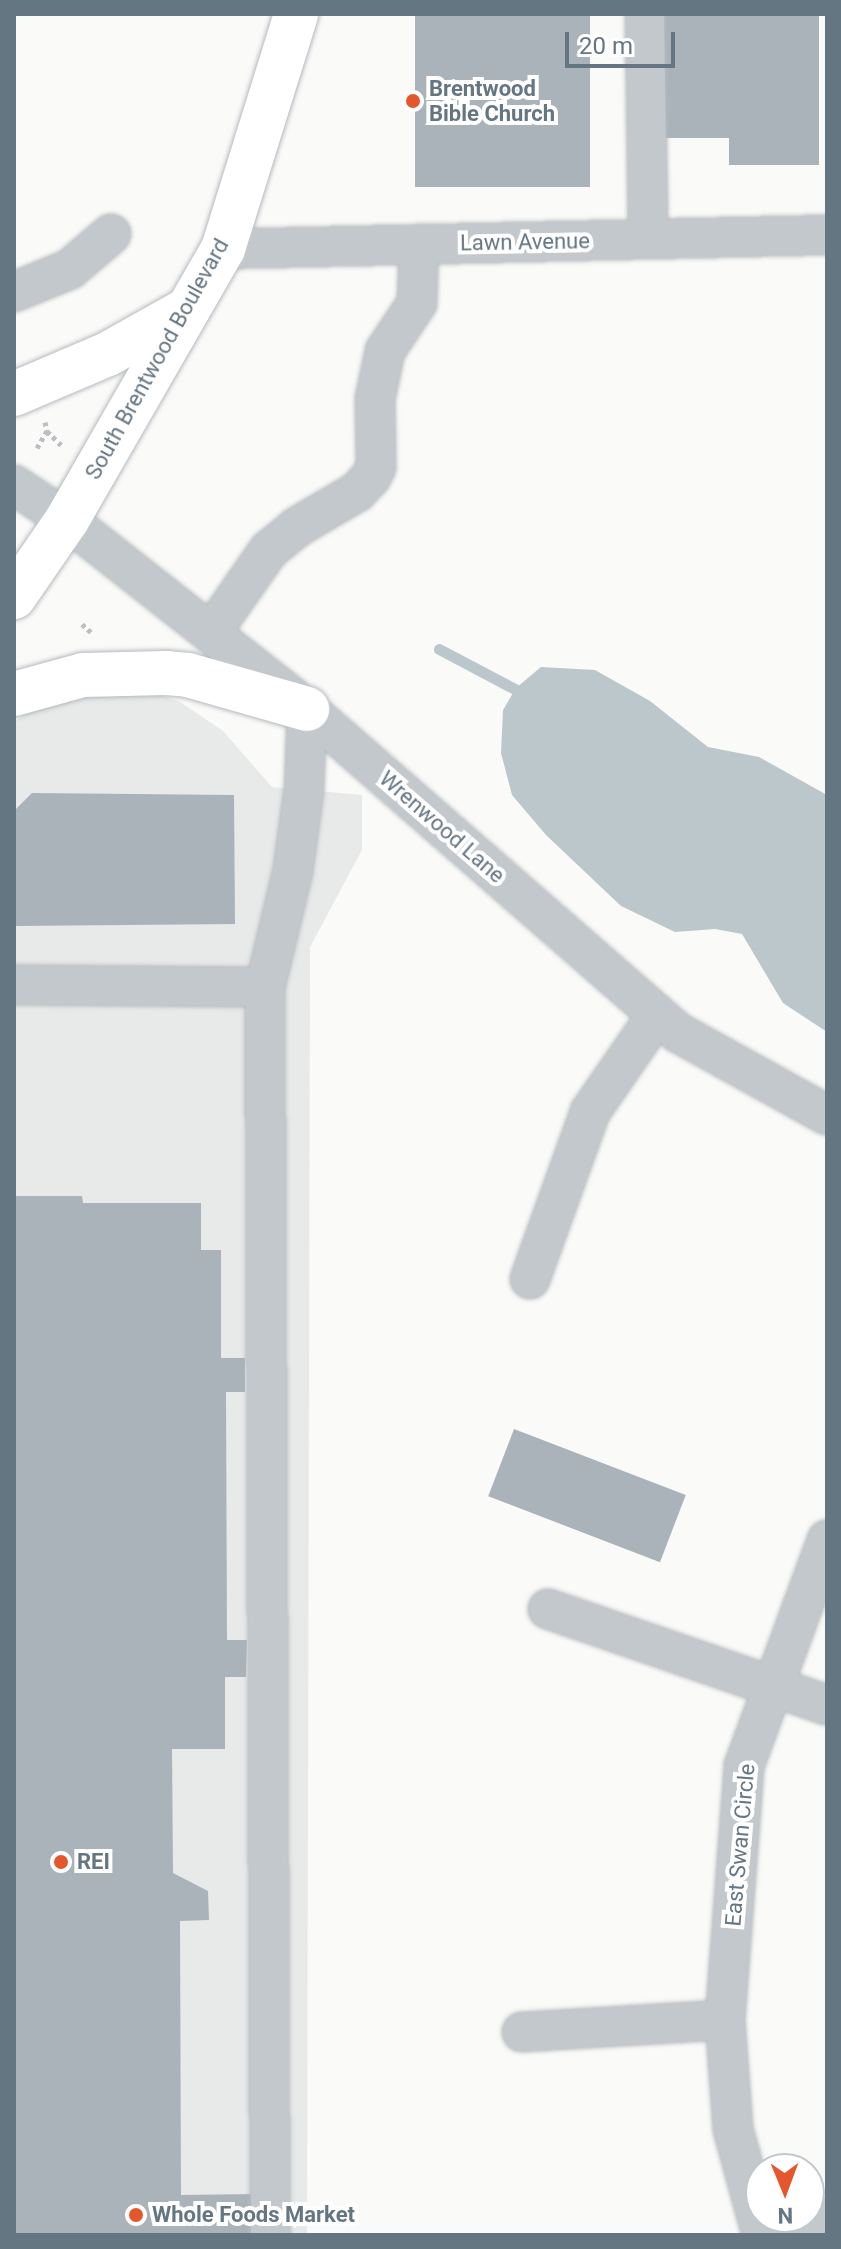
<!DOCTYPE html>
<html>
<head>
<meta charset="utf-8">
<style>
  body { margin:0 }
  #map { position:relative; width:841px; height:2249px; overflow:hidden; background:#fafaf8; font-family:Roboto,sans-serif }
  div>[style] { position:absolute }
  [style*='--x'] { left:calc(var(--x)*1px); top:calc(var(--y)*1px); width:calc(var(--w)*1px); rotate:calc(var(--a)*1deg) }
  .built>* { inset:0; background:#e8e9e9 }
  .water>* { inset:0; background:#bbc7cb }
  .stream>* { height:11px; margin:-5.5px; padding:0 5.5px; transform-origin:5.5px; border-radius:5.5px; background:#bbc7cb }
  .building>* { inset:0; background:#aab3b9; transform-origin:0 0 }
  .path>* { height:5px; margin-top:-2.5px; transform-origin:0; background:repeating-linear-gradient(90deg,#bbbfc2 0 4px,transparent 0 8px) }
  .roads { filter:drop-shadow(0 0 2px #b5babe) drop-shadow(0 0 2px #b5babe) }
  .minor>* { height:38px; margin:-19px; padding:0 19px; transform-origin:19px; border-radius:19px; background:#c3c8cc }
  .major>* { height:44px; margin:-22px; padding:0 22px; transform-origin:22px; border-radius:22px; background:#fff }
  .dots>* { width:22px; height:22px; translate:-50% -50%; box-sizing:border-box; border:4px solid #fff; border-radius:50% }
  span { translate:-50% -50%; white-space:nowrap; text-align:center; line-height:1.15; -webkit-text-stroke:8px #fff; paint-order:stroke }
  .poi-label { font-size:22px; color:#657683; font-weight:700 }
  .left { translate:0 -50%; text-align:left }
  .street-label { font-size:22px; color:#657683 }
  .frame { position:absolute; inset:0; border:16px solid #657683; pointer-events:none }
  .north { position:absolute; left:745px; top:2153px; width:80px; height:80px; box-sizing:border-box; background:#fff; border:2px solid #c1c8cd; border-radius:50%; rotate:179deg; font-size:22px; font-weight:700; line-height:32px; text-align:center; color:#657683 }
  .north::after { content:''; display:block; margin:auto; width:28px; height:36px; background:#e4572e; clip-path:polygon(50% 0,100% 100%,50% 72%,0 100%) }
  .scale { position:absolute; left:565px; top:32px; width:110px; height:36px; box-sizing:border-box; border:4px solid #657683; border-top:0; padding-left:10px; font-size:24px; line-height:28px; white-space:nowrap; color:#657683; -webkit-text-stroke:6px #fff; paint-order:stroke }
</style>
</head>
<body>
<div id="map">
  <div class="built">
    <div style="clip-path:polygon(140px 688px,180px 702px,223px 731px,272px 787px,362px 795px,362px 850px,310px 947px,307px 2235px,14px 2235px,14px 722px,35px 707px,82px 691px)"></div>
  </div>
  <div class="water">
    <div style="clip-path:polygon(541px 667px,595px 670px,650px 701px,708px 747px,759px 757px,827px 795px,827px 1032px,783px 1003px,742px 934px,715px 929px,675px 932px,621px 906px,546px 835px,512px 795px,501px 753px,503px 710px,516px 688px)"></div>
  </div>
  <div class="stream">
    <div style="--x:439;--y:649;--w:101;--a:27.8"></div>
  </div>
  <div class="building">
    <div style="left:415px;top:14px;width:175px;height:173px"></div>
    <div style="clip-path:polygon(660px 14px,819px 14px,819px 165px,729px 165px,729px 138px,660px 138px)"></div>
    <div style="clip-path:polygon(32px 793px,234px 795px,235px 924px,14px 926px,14px 811px)"></div>
    <div style="clip-path:polygon(14px 1196px,82px 1196px,83px 1203px,201px 1203px,201px 1250px,221px 1250px,221px 1358px,245px 1358px,245px 1392px,226px 1392px,227px 1640px,247px 1640px,246px 1677px,225px 1677px,225px 1749px,172px 1749px,173px 1873px,208px 1891px,209px 1920px,180px 1921px,181px 2195px,258px 2194px,258px 2235px,14px 2235px)"></div>
    <div style="left:514px;top:1429px;width:184px;height:72px;rotate:21deg"></div>
  </div>
  <div class="path">
    <div style="--x:45;--y:422;--w:9;--a:77"></div>
    <div style="--x:47;--y:431;--w:20;--a:45"></div>
    <div style="--x:37;--y:448;--w:20;--a:-60"></div>
    <div style="--x:82;--y:624;--w:15;--a:42"></div>
  </div>
  <div class="roads">
    <div class="minor">
      <div style="--x:645;--y:14;--w:225;--a:89.2"></div>
      <div style="--x:223;--y:249;--w:604;--a:-1.33"></div>
      <div style="--x:14;--y:292;--w:61;--a:-22.3"></div>
      <div style="--x:70;--y:269;--w:54;--a:-40.5"></div>
      <div style="--x:14;--y:485;--w:64;--a:33.4"></div>
      <div style="--x:67;--y:520;--w:305;--a:38.2"></div>
      <div style="--x:307;--y:709;--w:493;--a:41.1"></div>
      <div style="--x:679;--y:1033;--w:169;--a:29"></div>
      <div style="--x:211;--y:633;--w:101;--a:-55.1"></div>
      <div style="--x:269;--y:550;--w:36;--a:-39"></div>
      <div style="--x:297;--y:527;--w:69;--a:-30.3"></div>
      <div style="--x:357;--y:492;--w:21;--a:-47"></div>
      <div style="--x:371;--y:477;--w:11;--a:-63"></div>
      <div style="--x:376;--y:467;--w:68;--a:-90.8"></div>
      <div style="--x:375;--y:399;--w:49;--a:-78.2"></div>
      <div style="--x:385;--y:351;--w:58;--a:-56.3"></div>
      <div style="--x:417;--y:303;--w:59;--a:-88.1"></div>
      <div style="--x:14;--y:985;--w:251;--a:0.5"></div>
      <div style="--x:530;--y:1279;--w:177;--a:-70.2"></div>
      <div style="--x:590;--y:1112;--w:118;--a:-55.4"></div>
      <div style="--x:548;--y:1609;--w:295;--a:19"></div>
      <div style="--x:522;--y:2032;--w:203;--a:-3.4"></div>
      <div style="--x:270;--y:2235;--w:1248;--a:-90.23"></div>
      <div style="--x:265;--y:987;--w:120;--a:-76.5"></div>
      <div style="--x:293;--y:870;--w:81;--a:-82.2"></div>
      <div style="--x:304;--y:790;--w:81;--a:-87.9"></div>
      <div style="--x:762;--y:2235;--w:110;--a:-105.3"></div>
      <div style="--x:733;--y:2129;--w:109;--a:-94.2"></div>
      <div style="--x:725;--y:2020;--w:255;--a:-85.7"></div>
      <div style="--x:744;--y:1766;--w:241;--a:-69.8"></div>
      <div style="--x:769;--y:2235;--w:60;--a:-16.3"></div>
    </div>
    <div class="major">
      <div style="--x:14;--y:394;--w:102;--a:-23.1"></div>
      <div style="--x:108;--y:354;--w:92;--a:-29.4"></div>
      <div style="--x:14;--y:597;--w:93;--a:-55.5"></div>
      <div style="--x:67;--y:520;--w:313;--a:-60.1"></div>
      <div style="--x:223;--y:249;--w:246;--a:-72.7"></div>
      <div style="--x:14;--y:694;--w:72;--a:-15.4"></div>
      <div style="--x:83;--y:675;--w:83;--a:-1.4"></div>
      <div style="--x:166;--y:673;--w:22;--a:5"></div>
      <div style="--x:188;--y:675;--w:124;--a:15.9"></div>
    </div>
  </div>
  <div class="dots">
    <div style="left:413px;top:101px;background:#e4572e"></div>
    <div style="left:61px;top:1862px;background:#e4572e"></div>
    <div style="left:136px;top:2215px;background:#e4572e"></div>
  </div>
  <div class="poi-label">
    <span class="left" style="left:429px;top:101px">Brentwood<br>Bible Church</span>
    <span class="left" style="left:77px;top:1862px">REI</span>
    <span class="left" style="left:152px;top:2215px">Whole Foods Market</span>
  </div>
  <div class="street-label">
    <span style="left:525px;top:242px;rotate:-1deg">Lawn Avenue</span>
    <span style="left:157px;top:359px;rotate:-61deg">South Brentwood Boulevard</span>
    <span style="left:442px;top:827px;rotate:41deg">Wrenwood Lane</span>
    <span style="left:740px;top:1845px;rotate:-85deg">East Swan Circle</span>
  </div>
  <div class="frame"></div>
  <div class="north">N</div>
  <div class="scale">20 m</div>
</div>
</body>
</html>
